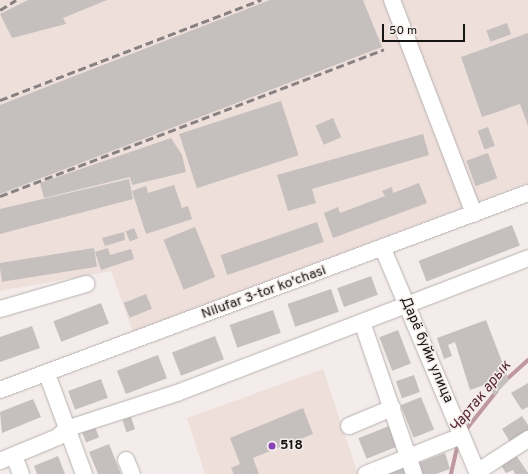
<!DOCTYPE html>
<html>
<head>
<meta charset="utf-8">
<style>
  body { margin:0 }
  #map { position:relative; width:528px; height:474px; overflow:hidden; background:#f3ecea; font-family:Overpass,sans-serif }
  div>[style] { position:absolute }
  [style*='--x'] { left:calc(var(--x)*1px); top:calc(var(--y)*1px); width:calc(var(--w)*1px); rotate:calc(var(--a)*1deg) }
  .built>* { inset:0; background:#eedfdb }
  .stream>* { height:3.5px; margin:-1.75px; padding:0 1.75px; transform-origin:1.75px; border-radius:1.75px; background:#be97a1 }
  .building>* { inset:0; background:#c5bfbe; transform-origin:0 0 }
  .roads { filter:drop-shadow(0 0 1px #b7b1b0) drop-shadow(0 0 1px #b7b1b0) }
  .minor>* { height:16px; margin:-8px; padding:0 8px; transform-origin:8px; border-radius:8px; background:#fff }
  .rail>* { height:3px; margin-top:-1.5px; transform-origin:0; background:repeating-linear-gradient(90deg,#878281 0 8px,transparent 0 12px) }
  .dots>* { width:11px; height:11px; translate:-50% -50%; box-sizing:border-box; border:2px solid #f3ecea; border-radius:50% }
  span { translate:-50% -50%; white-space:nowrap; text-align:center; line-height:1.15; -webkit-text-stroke:3px #f3ecea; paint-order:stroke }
  .street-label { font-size:14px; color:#171414 }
  .poi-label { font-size:14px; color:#171414; font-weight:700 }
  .left { translate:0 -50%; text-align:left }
  .water-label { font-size:15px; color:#5a2737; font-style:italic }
  .scale { position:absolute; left:382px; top:24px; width:83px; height:18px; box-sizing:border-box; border:2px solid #171414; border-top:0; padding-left:5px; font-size:12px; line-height:14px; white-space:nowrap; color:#171414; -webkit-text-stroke:3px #f3ecea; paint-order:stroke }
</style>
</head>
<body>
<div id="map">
  <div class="built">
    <div style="clip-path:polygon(0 0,528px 0,528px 183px,133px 332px,111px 271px,0 291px)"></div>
    <div style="clip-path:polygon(323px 369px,358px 474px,205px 474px,187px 418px)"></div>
  </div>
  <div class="stream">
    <div style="--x:505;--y:381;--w:31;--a:-42"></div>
    <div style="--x:465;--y:431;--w:50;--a:-51.5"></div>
    <div style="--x:451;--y:474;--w:32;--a:-77"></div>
  </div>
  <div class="building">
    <div style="clip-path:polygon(28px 0,107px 0,63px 18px,66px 24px,12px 38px,0 14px)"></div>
    <div style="clip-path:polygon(270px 0,363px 0,382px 47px,0 194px,0 105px)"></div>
    <div style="left:507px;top:23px;width:12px;height:22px;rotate:70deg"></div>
    <div style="clip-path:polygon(528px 33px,528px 126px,520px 104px,482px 117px,461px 57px)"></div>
    <div style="left:281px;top:101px;width:57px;height:107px;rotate:72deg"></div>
    <div style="left:333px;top:118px;width:21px;height:19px;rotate:67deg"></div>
    <div style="left:488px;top:127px;width:20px;height:11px;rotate:70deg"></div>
    <div style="clip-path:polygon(423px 134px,429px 155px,312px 189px,316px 203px,288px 211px,277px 175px)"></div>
    <div style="clip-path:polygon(171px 138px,182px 155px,186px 172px,132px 185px,130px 177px,44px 198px,40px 183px)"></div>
    <div style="left:488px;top:153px;width:27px;height:23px;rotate:70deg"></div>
    <div style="clip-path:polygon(129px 179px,133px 199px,0 234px,0 209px)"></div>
    <div style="clip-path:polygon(419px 183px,427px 203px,333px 238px,324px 213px,338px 207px,340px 213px,385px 196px,382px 191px,392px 187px,393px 193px)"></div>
    <div style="clip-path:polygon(174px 185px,182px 208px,188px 206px,192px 219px,146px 234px,132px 191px,146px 186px,148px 193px)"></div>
    <div style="left:317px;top:222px;width:21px;height:102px;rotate:71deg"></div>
    <div style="left:512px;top:225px;width:22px;height:100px;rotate:69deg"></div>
    <div style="left:195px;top:227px;width:54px;height:34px;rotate:68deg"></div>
    <div style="left:134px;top:228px;width:11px;height:9px;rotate:68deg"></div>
    <div style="clip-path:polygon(124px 232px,125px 240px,105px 246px,102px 238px)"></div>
    <div style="left:94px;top:248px;width:19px;height:96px;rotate:81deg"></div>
    <div style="clip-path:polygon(108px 248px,110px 255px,131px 249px,134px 259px,101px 270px,95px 252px)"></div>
    <div style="left:371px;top:276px;width:20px;height:36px;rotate:70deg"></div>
    <div style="left:331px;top:289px;width:24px;height:46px;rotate:71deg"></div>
    <div style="left:146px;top:294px;width:16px;height:24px;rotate:68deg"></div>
    <div style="left:101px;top:303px;width:22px;height:51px;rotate:69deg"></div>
    <div style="left:273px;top:310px;width:24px;height:46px;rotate:71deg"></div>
    <div style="clip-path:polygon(486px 320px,509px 380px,494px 396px,490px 383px,470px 390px,455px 342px,448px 345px,452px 356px,444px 359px,437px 338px)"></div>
    <div style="clip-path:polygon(32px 326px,40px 348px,0 362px,0 337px)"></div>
    <div style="left:398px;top:330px;width:36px;height:20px;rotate:69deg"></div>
    <div style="left:215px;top:336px;width:25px;height:46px;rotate:69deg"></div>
    <div style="left:158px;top:355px;width:25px;height:44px;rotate:69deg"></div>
    <div style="left:414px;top:375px;width:18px;height:19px;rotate:71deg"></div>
    <div style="left:101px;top:379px;width:20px;height:35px;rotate:70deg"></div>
    <div style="clip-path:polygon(528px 383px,528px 407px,522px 410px,511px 393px)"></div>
    <div style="left:421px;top:397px;width:35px;height:22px;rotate:68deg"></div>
    <div style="clip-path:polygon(33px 399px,41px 417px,2px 433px,0 412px)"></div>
    <div style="clip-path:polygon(303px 408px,313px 434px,253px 458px,259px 474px,234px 474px,231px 468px,240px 464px,230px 438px)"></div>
    <div style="clip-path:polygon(522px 416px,528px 425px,528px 435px,512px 445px,502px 429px)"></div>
    <div style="left:131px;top:417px;width:13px;height:9px;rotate:72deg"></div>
    <div style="left:389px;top:426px;width:22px;height:33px;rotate:68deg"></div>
    <div style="left:95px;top:427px;width:11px;height:14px;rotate:68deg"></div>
    <div style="clip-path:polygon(109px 444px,121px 474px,98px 474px,89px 452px)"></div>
    <div style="clip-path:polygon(445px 453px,450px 469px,436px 474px,420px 474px,416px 464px)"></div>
    <div style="clip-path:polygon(516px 455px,528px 473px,528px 474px,515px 474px,513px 470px,506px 473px,500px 464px)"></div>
    <div style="clip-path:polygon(58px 456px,65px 474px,37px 474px,34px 466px)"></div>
    <div style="clip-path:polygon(405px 464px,408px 474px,380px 474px)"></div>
  </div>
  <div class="roads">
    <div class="minor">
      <div style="--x:392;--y:0;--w:229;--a:69"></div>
      <div style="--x:383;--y:249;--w:244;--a:67.1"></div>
      <div style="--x:0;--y:309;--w:90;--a:-16.2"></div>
      <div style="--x:362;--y:322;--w:161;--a:71.1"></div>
      <div style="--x:47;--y:374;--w:107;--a:69.7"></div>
      <div style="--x:0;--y:390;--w:564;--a:-20.46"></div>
      <div style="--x:349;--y:426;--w:47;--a:-22.7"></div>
      <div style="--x:14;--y:456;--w:19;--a:69"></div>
      <div style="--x:126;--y:460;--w:15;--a:67"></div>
      <div style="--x:0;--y:461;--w:63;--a:-22.5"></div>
      <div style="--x:58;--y:437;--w:11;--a:-45"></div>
      <div style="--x:66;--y:429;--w:117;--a:-18"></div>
      <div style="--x:177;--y:393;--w:376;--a:-21"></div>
      <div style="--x:477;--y:472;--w:61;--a:-32.9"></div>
      <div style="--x:366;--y:474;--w:102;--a:-21.8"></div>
    </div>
  </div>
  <div class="rail">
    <div style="--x:0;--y:10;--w:19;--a:-32"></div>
    <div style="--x:0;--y:100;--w:280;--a:-21"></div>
    <div style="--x:0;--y:196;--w:411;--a:-20.9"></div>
  </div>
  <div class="dots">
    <div style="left:272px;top:446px;background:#8642b6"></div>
  </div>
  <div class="street-label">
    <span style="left:264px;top:293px;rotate:-20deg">Nilufar 3-tor ko'chasi</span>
    <span style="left:426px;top:350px;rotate:67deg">Дарё буйи улица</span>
  </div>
  <div class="poi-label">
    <span class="left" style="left:280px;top:446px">518</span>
  </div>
  <div class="water-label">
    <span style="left:481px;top:397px;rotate:-51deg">Чартак арык</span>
  </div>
  <div class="scale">50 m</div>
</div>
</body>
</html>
